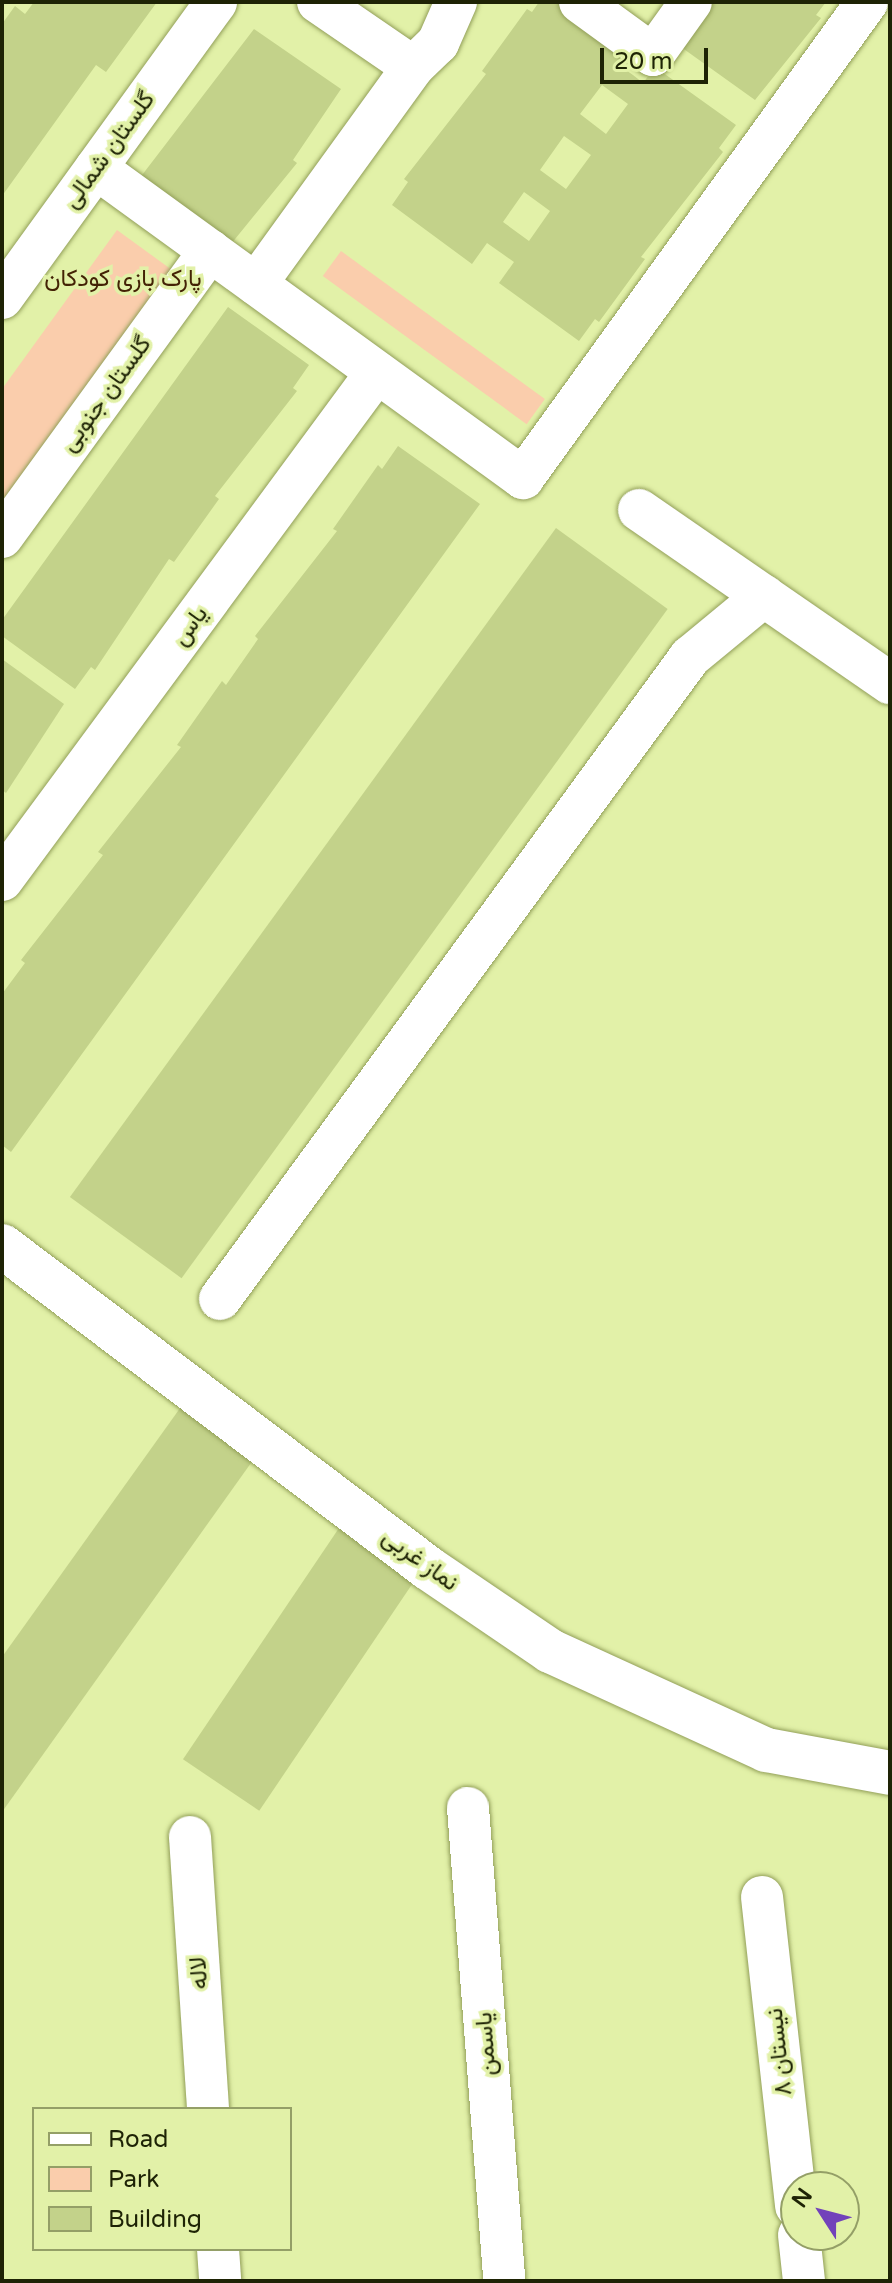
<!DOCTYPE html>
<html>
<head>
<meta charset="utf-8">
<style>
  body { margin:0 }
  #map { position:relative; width:892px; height:2283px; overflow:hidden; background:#e2f1a8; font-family:"Varela Round",Vazirmatn,sans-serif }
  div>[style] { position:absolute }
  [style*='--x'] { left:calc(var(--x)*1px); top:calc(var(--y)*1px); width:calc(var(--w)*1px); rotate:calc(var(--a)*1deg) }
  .green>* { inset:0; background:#facdac; transform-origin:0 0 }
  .building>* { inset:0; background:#c3d28a; transform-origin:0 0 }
  .roads { filter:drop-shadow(0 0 2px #929f59) drop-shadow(0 0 2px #929f59) }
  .minor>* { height:42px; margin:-21px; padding:0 21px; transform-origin:21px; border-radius:21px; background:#fff }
  .tertiary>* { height:44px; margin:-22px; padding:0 22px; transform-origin:22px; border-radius:22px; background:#fff }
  span { translate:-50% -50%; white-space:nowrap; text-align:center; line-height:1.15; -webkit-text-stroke:7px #e2f1a8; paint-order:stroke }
  .street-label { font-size:24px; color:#1e2305 }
  .park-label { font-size:24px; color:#432205 }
  .frame { position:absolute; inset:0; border:4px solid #1e2305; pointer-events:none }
  .legend { position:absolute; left:32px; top:2107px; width:260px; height:144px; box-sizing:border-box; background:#e2f1a8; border:2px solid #949f67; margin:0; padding:10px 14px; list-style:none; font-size:24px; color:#1e2305 }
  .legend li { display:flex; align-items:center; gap:16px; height:40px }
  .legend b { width:40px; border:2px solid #949f67 }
  .north { position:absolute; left:780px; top:2171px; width:80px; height:80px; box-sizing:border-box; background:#e2f1a8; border:2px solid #949f67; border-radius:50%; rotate:306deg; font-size:22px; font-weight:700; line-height:32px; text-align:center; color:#1e2305 }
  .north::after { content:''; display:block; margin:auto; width:28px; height:36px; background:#7242ba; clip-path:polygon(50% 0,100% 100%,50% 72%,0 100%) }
  .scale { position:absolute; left:600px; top:48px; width:108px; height:36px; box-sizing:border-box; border:4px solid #1e2305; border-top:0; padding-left:10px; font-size:24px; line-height:28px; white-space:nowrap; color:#1e2305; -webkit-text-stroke:6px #e2f1a8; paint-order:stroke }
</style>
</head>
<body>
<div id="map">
  <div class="green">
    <div style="clip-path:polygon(117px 230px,172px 270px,2px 504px,2px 389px)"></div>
    <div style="left:341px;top:251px;width:252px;height:31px;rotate:36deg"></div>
  </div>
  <div class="building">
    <div style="clip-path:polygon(34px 2px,157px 2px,106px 72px,96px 65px,2px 196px,2px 24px,15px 6px,25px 14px)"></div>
    <div style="clip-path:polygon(evenodd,539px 2px,566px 2px,629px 48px,617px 64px,633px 75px,643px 83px,655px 67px,736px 125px,719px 148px,723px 152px,641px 257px,645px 259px,599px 322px,595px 319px,579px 341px,499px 283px,514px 262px,487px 243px,472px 264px,392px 205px,408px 182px,404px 179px,486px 74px,482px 71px,527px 9px,532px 12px,539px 2px,602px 85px,628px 104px,606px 134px,580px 114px,602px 85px,539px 2px,564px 136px,591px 155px,566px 189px,540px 170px,564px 136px,539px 2px,524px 192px,550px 211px,529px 241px,503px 222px,524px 192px)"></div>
    <div style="clip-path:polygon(703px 2px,826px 2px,816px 15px,821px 18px,755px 100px,674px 42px)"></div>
    <div style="clip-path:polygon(254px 29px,341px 89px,293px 160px,297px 163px,231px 244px,139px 179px)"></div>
    <div style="clip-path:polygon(228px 307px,309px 365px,293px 388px,297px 391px,215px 496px,219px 499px,174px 562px,169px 559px,95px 670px,91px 667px,75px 689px,2px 636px,2px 620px)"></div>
    <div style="clip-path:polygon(398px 446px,480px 504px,11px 1152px,2px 1145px,2px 994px,25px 963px,21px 960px,103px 855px,98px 852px,181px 747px,177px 745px,222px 681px,226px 685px,258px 639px,255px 636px,337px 531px,333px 529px,378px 465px,382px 469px)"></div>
    <div style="left:556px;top:528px;width:138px;height:827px;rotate:36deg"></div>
    <div style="clip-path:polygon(2px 659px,64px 704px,6px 793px,2px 790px)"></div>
    <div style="clip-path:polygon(183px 1404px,256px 1456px,2px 1812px,2px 1657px)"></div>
    <div style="left:339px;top:1528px;width:92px;height:279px;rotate:34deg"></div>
  </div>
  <div class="roads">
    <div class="minor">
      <div style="--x:318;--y:2;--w:115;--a:34.4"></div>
      <div style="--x:413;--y:67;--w:35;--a:-44"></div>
      <div style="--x:438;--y:43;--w:45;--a:-66.3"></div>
      <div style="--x:580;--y:2;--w:90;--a:36"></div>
      <div style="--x:653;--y:55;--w:65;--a:-54.4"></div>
      <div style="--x:96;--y:168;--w:528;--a:35.98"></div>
      <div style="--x:523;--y:478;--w:587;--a:-54.14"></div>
      <div style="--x:256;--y:284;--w:268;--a:-54.1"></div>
      <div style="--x:2;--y:298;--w:365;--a:-54.1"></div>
      <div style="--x:639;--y:510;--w:305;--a:34.6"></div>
      <div style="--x:2;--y:537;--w:354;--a:-54"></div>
      <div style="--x:2;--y:880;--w:631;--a:-53.57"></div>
      <div style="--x:220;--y:1299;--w:796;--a:-53.79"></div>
      <div style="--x:690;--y:657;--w:96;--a:-39.5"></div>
      <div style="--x:468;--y:1808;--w:474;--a:85.6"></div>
      <div style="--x:190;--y:1837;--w:273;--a:86.2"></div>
      <div style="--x:762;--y:1897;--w:311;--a:83.7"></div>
      <div style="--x:799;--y:2235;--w:46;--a:83.8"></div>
      <div style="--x:218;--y:2249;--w:32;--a:86"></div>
    </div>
    <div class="tertiary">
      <div style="--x:2;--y:1246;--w:534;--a:37.08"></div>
      <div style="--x:428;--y:1568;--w:148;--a:34.2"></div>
      <div style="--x:550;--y:1651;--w:238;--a:24.6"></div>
      <div style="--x:766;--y:1750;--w:126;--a:10.5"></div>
    </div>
  </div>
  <div class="street-label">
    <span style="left:109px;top:150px;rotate:-54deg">گلستان شمالی</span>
    <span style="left:106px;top:394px;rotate:-54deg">گلستان جنوبی</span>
    <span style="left:190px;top:626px;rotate:-54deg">یاس</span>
    <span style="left:420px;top:1560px;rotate:36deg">نماز غربی</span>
    <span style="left:199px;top:1973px;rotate:-94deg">لاله</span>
    <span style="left:486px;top:2044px;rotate:-94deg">یاسمن</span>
    <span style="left:779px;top:2052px;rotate:-96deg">نیستان ۸</span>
  </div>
  <div class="park-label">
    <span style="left:123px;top:279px">پارک بازی کودکان</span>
  </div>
  <div class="frame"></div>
  <ul class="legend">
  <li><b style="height:10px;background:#fff"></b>Road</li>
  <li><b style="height:22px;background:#facdac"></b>Park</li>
  <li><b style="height:22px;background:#c3d28a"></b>Building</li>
  </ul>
  <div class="north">N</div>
  <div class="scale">20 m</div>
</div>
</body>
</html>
